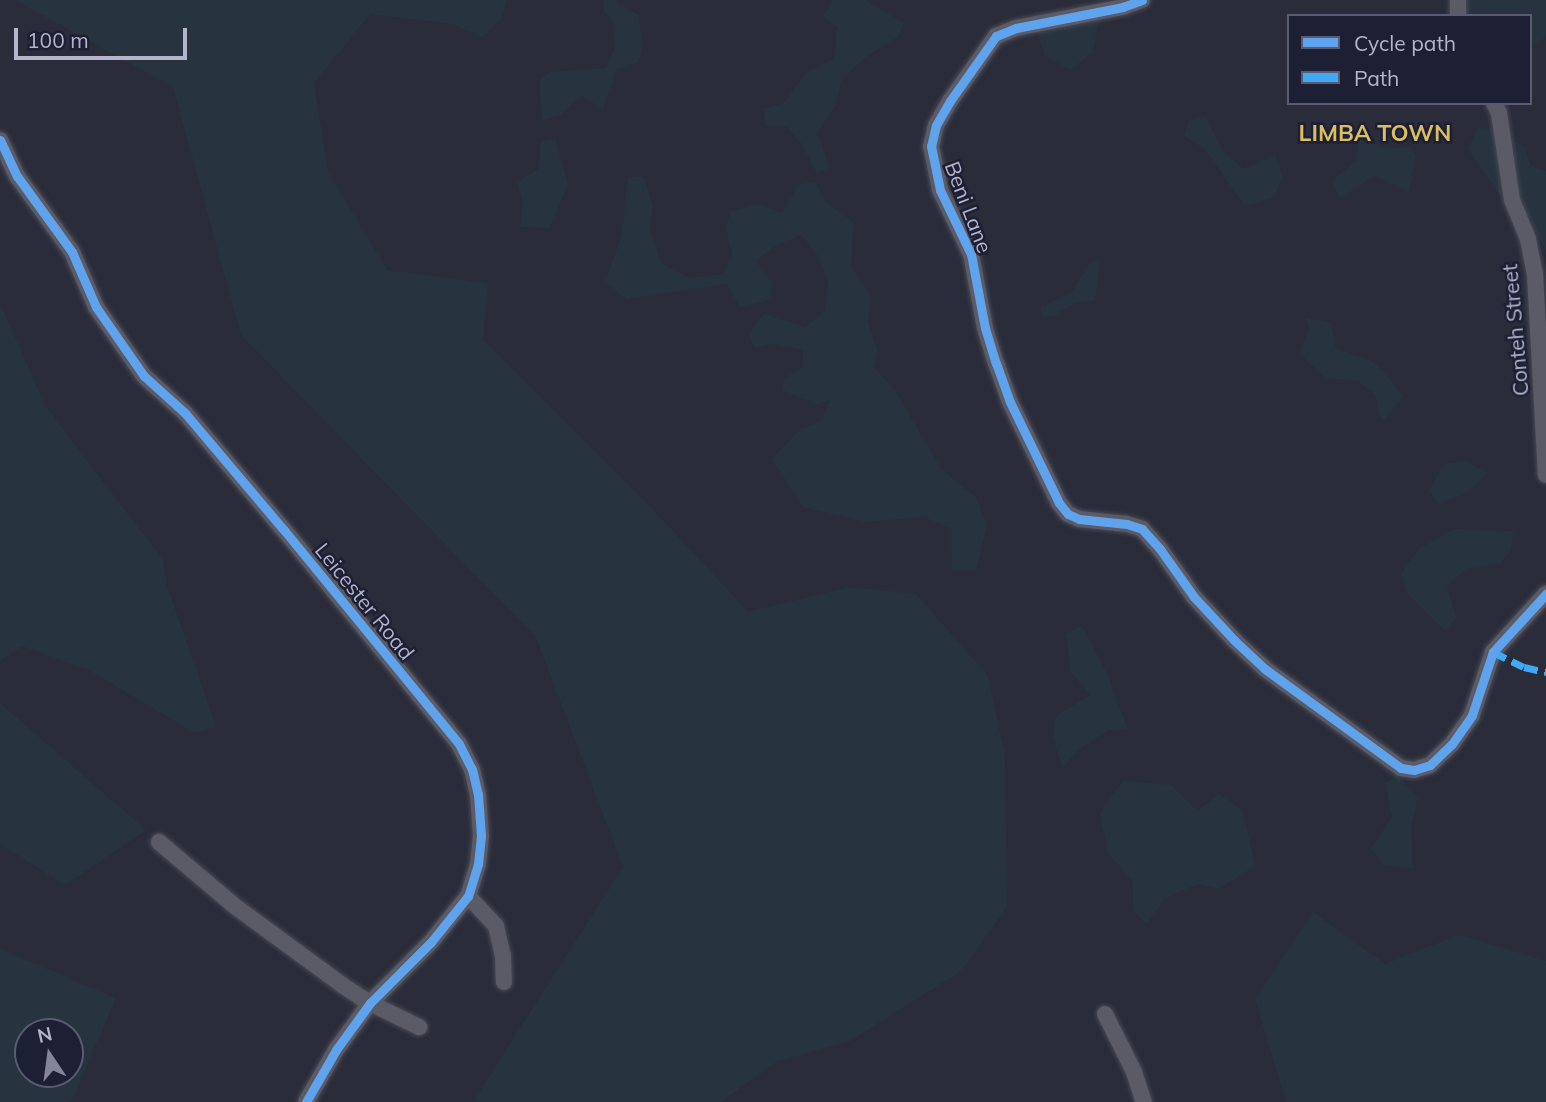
<!DOCTYPE html>
<html>
<head>
<meta charset="utf-8">
<style>
  body { margin:0 }
  #map { position:relative; width:1546px; height:1102px; overflow:hidden; background:#2a2c3a; font-family:Mulish,sans-serif }
  div>[style] { position:absolute }
  [style*='--x'] { left:calc(var(--x)*1px); top:calc(var(--y)*1px); width:calc(var(--w)*1px); rotate:calc(var(--a)*1deg) }
  .green>* { inset:0; background:#273440 }
  .roads { filter:drop-shadow(0 0 2px #484954) drop-shadow(0 0 2px #484954) }
  .minor>* { height:16px; margin:-8px; padding:0 8px; transform-origin:8px; border-radius:8px; background:#5b5b67 }
  .quiet>* { height:7px; margin-top:-3.5px; transform-origin:0; background:repeating-linear-gradient(90deg,#3fa9f5 0 14px,transparent 0 21px) }
  .cycleway>* { height:9px; margin:-4.5px; padding:0 4.5px; transform-origin:4.5px; border-radius:4.5px; background:#60a3ed }
  span { translate:-50% -50%; white-space:nowrap; text-align:center; line-height:1.15; -webkit-text-stroke:5px #1d1f35; paint-order:stroke }
  .street-label { font-size:21px; color:#b4b5cb }
  .neighbourhood-label { font-size:23px; color:#dabe60; font-weight:700 }
  .legend { position:absolute; left:1287px; top:14px; width:245px; height:91px; box-sizing:border-box; background:#1d1f35; border:2px solid #595b71; margin:0; padding:9px 12px; list-style:none; font-size:21px; color:#b4b5cb }
  .legend li { display:flex; align-items:center; gap:14px; height:35px }
  .legend b { width:35px; border:2px solid #595b71 }
  .north { position:absolute; left:14px; top:1018px; width:70px; height:70px; box-sizing:border-box; background:#1d1f35; border:2px solid #595b71; border-radius:50%; rotate:347deg; font-size:19px; font-weight:700; line-height:28px; text-align:center; color:#b4b5cb }
  .north::after { content:''; display:block; margin:auto; width:24px; height:32px; background:#848598; clip-path:polygon(50% 0,100% 100%,50% 72%,0 100%) }
  .scale { position:absolute; left:14px; top:28px; width:173px; height:32px; box-sizing:border-box; border:4px solid #b4b5cb; border-top:0; padding-left:9px; font-size:21px; line-height:24px; white-space:nowrap; color:#b4b5cb; -webkit-text-stroke:5px #1d1f35; paint-order:stroke }
</style>
</head>
<body>
<div id="map">
  <div class="green">
    <div style="clip-path:polygon(15px 0,507px 0,502px 17px,483px 37px,453px 24px,370px 14px,314px 83px,328px 172px,387px 270px,488px 283px,483px 340px,660px 517px,748px 612px,849px 587px,916px 594px,988px 676px,1005px 756px,1007px 907px,961px 971px,850px 1041px,778px 1061px,720px 1102px,473px 1102px,623px 867px,536px 637px,241px 335px,173px 87px)"></div>
    <div style="clip-path:polygon(603px 0,616px 0,618px 4px,639px 15px,642px 45px,639px 62px,616px 70px,603px 109px,581px 96px,561px 115px,542px 120px,539px 81px,550px 72px,606px 68px,615px 48px,614px 23px,604px 11px)"></div>
    <div style="clip-path:polygon(833px 0,865px 0,904px 23px,898px 37px,868px 55px,842px 78px,836px 105px,817px 133px,830px 168px,817px 173px,801px 143px,787px 127px,766px 126px,763px 109px,784px 103px,808px 71px,834px 59px,837px 27px,823px 16px)"></div>
    <div style="clip-path:polygon(1458px 0,1546px 0,1546px 37px,1530px 47px,1530px 16px,1458px 16px)"></div>
    <div style="clip-path:polygon(1102px 10px,1092px 53px,1070px 70px,1045px 56px,1035px 26px)"></div>
    <div style="clip-path:polygon(1206px 116px,1222px 150px,1243px 169px,1275px 155px,1283px 177px,1273px 198px,1245px 206px,1205px 149px,1184px 136px,1189px 120px)"></div>
    <div style="clip-path:polygon(1478px 128px,1492px 129px,1525px 147px,1530px 165px,1546px 171px,1546px 251px,1529px 218px,1501px 197px,1468px 149px)"></div>
    <div style="clip-path:polygon(555px 138px,568px 184px,549px 228px,520px 227px,523px 204px,518px 182px,538px 169px,541px 142px)"></div>
    <div style="clip-path:polygon(1359px 138px,1385px 148px,1411px 147px,1416px 156px,1409px 192px,1374px 176px,1340px 198px,1331px 181px,1356px 161px)"></div>
    <div style="clip-path:polygon(628px 177px,644px 177px,653px 208px,649px 230px,662px 264px,690px 278px,723px 274px,732px 254px,726px 229px,730px 212px,757px 204px,782px 213px,798px 185px,815px 181px,825px 202px,854px 222px,851px 266px,871px 297px,868px 323px,878px 352px,874px 368px,894px 389px,942px 470px,976px 497px,987px 525px,976px 570px,952px 571px,951px 528px,924px 517px,864px 522px,803px 507px,772px 459px,800px 430px,821px 421px,830px 400px,817px 404px,782px 390px,785px 378px,803px 367px,803px 350px,773px 344px,754px 348px,749px 334px,763px 314px,805px 327px,825px 311px,828px 281px,817px 255px,802px 235px,774px 246px,756px 261px,772px 283px,770px 300px,740px 307px,727px 284px,627px 299px,605px 282px,622px 235px)"></div>
    <div style="clip-path:polygon(1100px 261px,1095px 300px,1073px 304px,1053px 316px,1042px 316px,1041px 307px,1071px 293px,1090px 263px)"></div>
    <div style="clip-path:polygon(0 303px,46px 407px,163px 560px,167px 586px,216px 727px,195px 733px,89px 670px,22px 646px,0 661px)"></div>
    <div style="clip-path:polygon(1306px 318px,1331px 323px,1336px 349px,1371px 361px,1386px 373px,1402px 397px,1385px 420px,1378px 414px,1376px 395px,1358px 381px,1325px 378px,1305px 359px,1300px 349px,1310px 330px)"></div>
    <div style="clip-path:polygon(1466px 461px,1488px 473px,1467px 493px,1439px 504px,1429px 491px,1444px 464px)"></div>
    <div style="clip-path:polygon(1456px 529px,1513px 531px,1511px 549px,1500px 564px,1466px 569px,1447px 585px,1456px 618px,1445px 631px,1407px 593px,1401px 573px,1420px 548px)"></div>
    <div style="clip-path:polygon(1082px 626px,1108px 676px,1128px 730px,1108px 730px,1079px 750px,1062px 768px,1053px 737px,1056px 716px,1090px 695px,1071px 672px,1066px 634px)"></div>
    <div style="clip-path:polygon(0 703px,146px 830px,65px 885px,0 844px)"></div>
    <div style="clip-path:polygon(1397px 775px,1418px 797px,1411px 828px,1413px 869px,1383px 865px,1371px 849px,1392px 817px,1385px 783px)"></div>
    <div style="clip-path:polygon(1124px 781px,1171px 785px,1197px 811px,1219px 794px,1243px 811px,1255px 866px,1218px 889px,1198px 884px,1165px 898px,1147px 924px,1133px 910px,1133px 882px,1108px 853px,1100px 815px,1109px 798px)"></div>
    <div style="clip-path:polygon(1313px 912px,1385px 964px,1459px 935px,1546px 961px,1546px 1102px,1286px 1102px,1255px 999px)"></div>
    <div style="clip-path:polygon(evenodd,0 949px,116px 998px,71px 1102px,0 1102px,0 949px,28px 1032px,70px 1032px,70px 1074px,28px 1074px,28px 1032px)"></div>
  </div>
  <div class="roads">
    <div class="minor">
      <div style="--x:1142;--y:0;--w:20;--a:160"></div>
      <div style="--x:1123;--y:7;--w:109;--a:168.9"></div>
      <div style="--x:1016;--y:28;--w:22;--a:158"></div>
      <div style="--x:996;--y:36;--w:80;--a:125.3"></div>
      <div style="--x:950;--y:101;--w:28;--a:120"></div>
      <div style="--x:936;--y:125;--w:22;--a:103"></div>
      <div style="--x:931;--y:146;--w:45;--a:78.4"></div>
      <div style="--x:940;--y:190;--w:71;--a:64.2"></div>
      <div style="--x:971;--y:254;--w:75;--a:79.3"></div>
      <div style="--x:985;--y:328;--w:37;--a:73"></div>
      <div style="--x:996;--y:363;--w:41;--a:70.3"></div>
      <div style="--x:1010;--y:402;--w:112;--a:64.1"></div>
      <div style="--x:1059;--y:503;--w:14;--a:51"></div>
      <div style="--x:1068;--y:514;--w:12;--a:24"></div>
      <div style="--x:1079;--y:519;--w:48;--a:5.9"></div>
      <div style="--x:1127;--y:524;--w:16;--a:18"></div>
      <div style="--x:1142;--y:529;--w:27;--a:48"></div>
      <div style="--x:1160;--y:549;--w:59;--a:54.7"></div>
      <div style="--x:1194;--y:597;--w:60;--a:47"></div>
      <div style="--x:1235;--y:641;--w:41;--a:43"></div>
      <div style="--x:1265;--y:669;--w:168;--a:36.1"></div>
      <div style="--x:1401;--y:768;--w:13;--a:9"></div>
      <div style="--x:1414;--y:770;--w:17;--a:-17"></div>
      <div style="--x:1430;--y:765;--w:30;--a:-44"></div>
      <div style="--x:1452;--y:744;--w:35;--a:-55"></div>
      <div style="--x:1472;--y:715;--w:66;--a:-71.6"></div>
      <div style="--x:1493;--y:652;--w:79;--a:-47.6"></div>
      <div style="--x:1458;--y:16;--w:16;--a:-90"></div>
      <div style="--x:1494;--y:103;--w:11;--a:63"></div>
      <div style="--x:1499;--y:113;--w:88;--a:81.5"></div>
      <div style="--x:1512;--y:200;--w:42;--a:67.7"></div>
      <div style="--x:1528;--y:239;--w:36;--a:79"></div>
      <div style="--x:1535;--y:274;--w:201;--a:86.9"></div>
      <div style="--x:0;--y:140;--w:40;--a:65"></div>
      <div style="--x:17;--y:176;--w:94;--a:54.1"></div>
      <div style="--x:72;--y:252;--w:60;--a:66.4"></div>
      <div style="--x:96;--y:307;--w:84;--a:55.2"></div>
      <div style="--x:144;--y:376;--w:55;--a:42.1"></div>
      <div style="--x:185;--y:413;--w:153;--a:49.8"></div>
      <div style="--x:284;--y:530;--w:276;--a:50.7"></div>
      <div style="--x:459;--y:744;--w:28;--a:63"></div>
      <div style="--x:472;--y:769;--w:26;--a:77"></div>
      <div style="--x:478;--y:794;--w:42;--a:85.9"></div>
      <div style="--x:481;--y:836;--w:28;--a:96"></div>
      <div style="--x:478;--y:864;--w:34;--a:107"></div>
      <div style="--x:468;--y:896;--w:59;--a:128.8"></div>
      <div style="--x:431;--y:942;--w:86;--a:135"></div>
      <div style="--x:370;--y:1003;--w:58;--a:125.9"></div>
      <div style="--x:336;--y:1050;--w:60;--a:120"></div>
      <div style="--x:159;--y:842;--w:101;--a:40.2"></div>
      <div style="--x:236;--y:907;--w:132;--a:36.3"></div>
      <div style="--x:342;--y:985;--w:33;--a:33"></div>
      <div style="--x:370;--y:1003;--w:55;--a:26.1"></div>
      <div style="--x:468;--y:896;--w:41;--a:47"></div>
      <div style="--x:496;--y:926;--w:31;--a:77"></div>
      <div style="--x:503;--y:956;--w:26;--a:88"></div>
      <div style="--x:1105;--y:1014;--w:65;--a:63.4"></div>
      <div style="--x:1134;--y:1072;--w:32;--a:72"></div>
    </div>
  </div>
  <div class="quiet">
    <div style="--x:1493;--y:652;--w:34;--a:26"></div>
    <div style="--x:1524;--y:667;--w:23;--a:13"></div>
  </div>
  <div class="cycleway">
    <div style="--x:1142;--y:0;--w:20;--a:160"></div>
    <div style="--x:1123;--y:7;--w:109;--a:168.9"></div>
    <div style="--x:1016;--y:28;--w:22;--a:158"></div>
    <div style="--x:996;--y:36;--w:80;--a:125.3"></div>
    <div style="--x:950;--y:101;--w:28;--a:120"></div>
    <div style="--x:936;--y:125;--w:22;--a:103"></div>
    <div style="--x:931;--y:146;--w:45;--a:78.4"></div>
    <div style="--x:940;--y:190;--w:71;--a:64.2"></div>
    <div style="--x:971;--y:254;--w:75;--a:79.3"></div>
    <div style="--x:985;--y:328;--w:37;--a:73"></div>
    <div style="--x:996;--y:363;--w:41;--a:70.3"></div>
    <div style="--x:1010;--y:402;--w:112;--a:64.1"></div>
    <div style="--x:1059;--y:503;--w:14;--a:51"></div>
    <div style="--x:1068;--y:514;--w:12;--a:24"></div>
    <div style="--x:1079;--y:519;--w:48;--a:5.9"></div>
    <div style="--x:1127;--y:524;--w:16;--a:18"></div>
    <div style="--x:1142;--y:529;--w:27;--a:48"></div>
    <div style="--x:1160;--y:549;--w:59;--a:54.7"></div>
    <div style="--x:1194;--y:597;--w:60;--a:47"></div>
    <div style="--x:1235;--y:641;--w:41;--a:43"></div>
    <div style="--x:1265;--y:669;--w:168;--a:36.1"></div>
    <div style="--x:1401;--y:768;--w:13;--a:9"></div>
    <div style="--x:1414;--y:770;--w:17;--a:-17"></div>
    <div style="--x:1430;--y:765;--w:30;--a:-44"></div>
    <div style="--x:1452;--y:744;--w:35;--a:-55"></div>
    <div style="--x:1472;--y:715;--w:66;--a:-71.6"></div>
    <div style="--x:1493;--y:652;--w:79;--a:-47.6"></div>
    <div style="--x:0;--y:140;--w:40;--a:65"></div>
    <div style="--x:17;--y:176;--w:94;--a:54.1"></div>
    <div style="--x:72;--y:252;--w:60;--a:66.4"></div>
    <div style="--x:96;--y:307;--w:84;--a:55.2"></div>
    <div style="--x:144;--y:376;--w:55;--a:42.1"></div>
    <div style="--x:185;--y:413;--w:153;--a:49.8"></div>
    <div style="--x:284;--y:530;--w:276;--a:50.7"></div>
    <div style="--x:459;--y:744;--w:28;--a:63"></div>
    <div style="--x:472;--y:769;--w:26;--a:77"></div>
    <div style="--x:478;--y:794;--w:42;--a:85.9"></div>
    <div style="--x:481;--y:836;--w:28;--a:96"></div>
    <div style="--x:478;--y:864;--w:34;--a:107"></div>
    <div style="--x:468;--y:896;--w:59;--a:128.8"></div>
    <div style="--x:431;--y:942;--w:86;--a:135"></div>
    <div style="--x:370;--y:1003;--w:58;--a:125.9"></div>
    <div style="--x:336;--y:1050;--w:60;--a:120"></div>
  </div>
  <div class="street-label">
    <span style="left:969px;top:207px;rotate:69deg">Beni Lane</span>
    <span style="left:1515px;top:330px;rotate:-95deg">Conteh Street</span>
    <span style="left:365px;top:601px;rotate:51deg">Leicester Road</span>
  </div>
  <div class="neighbourhood-label">
    <span style="left:1375px;top:133px">LIMBA TOWN</span>
  </div>
  <ul class="legend">
  <li><b style="height:9px;background:#60a3ed"></b>Cycle path</li>
  <li><b style="height:9px;background:#3fa9f5"></b>Path</li>
  </ul>
  <div class="north">N</div>
  <div class="scale">100 m</div>
</div>
</body>
</html>
